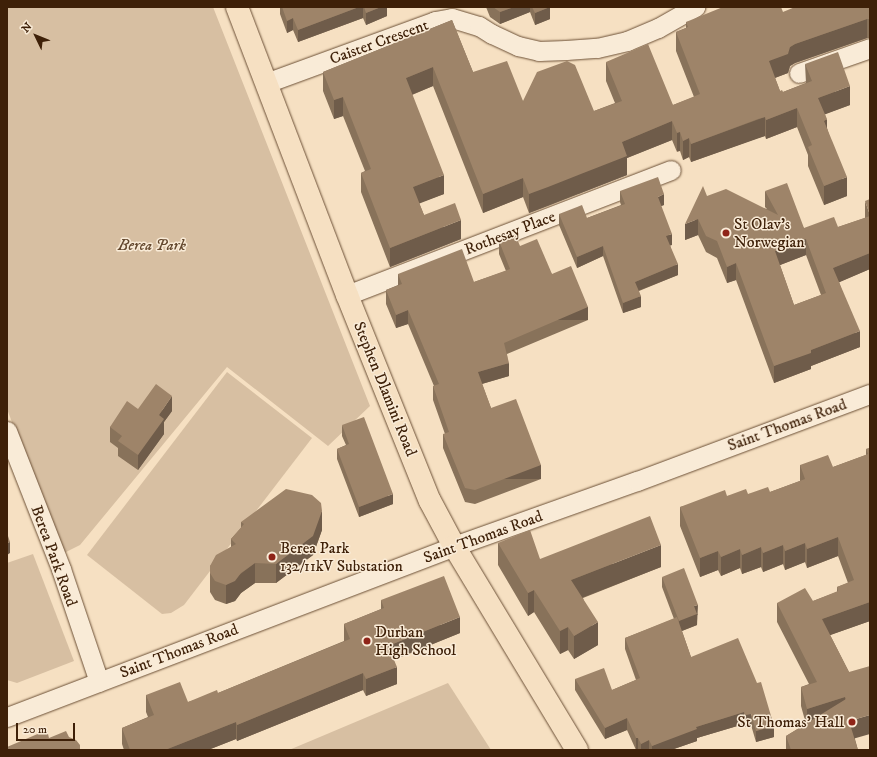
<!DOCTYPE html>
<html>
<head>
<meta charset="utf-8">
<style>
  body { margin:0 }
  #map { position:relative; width:877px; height:757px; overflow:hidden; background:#f6e0c2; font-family:"IM FELL DW Pica",serif }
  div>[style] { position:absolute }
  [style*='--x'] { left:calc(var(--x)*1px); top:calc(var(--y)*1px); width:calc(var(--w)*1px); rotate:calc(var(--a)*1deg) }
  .green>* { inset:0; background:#d7bfa2 }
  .roads { filter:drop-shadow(0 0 1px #6c5036) drop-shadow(0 0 1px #6c5036) }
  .minor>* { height:19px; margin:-9.5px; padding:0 9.5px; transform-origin:9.5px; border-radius:9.5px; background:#f9ebd7 }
  .major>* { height:22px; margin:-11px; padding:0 11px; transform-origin:11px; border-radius:11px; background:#f6e0c2 }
  .wall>* { inset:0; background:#88725a }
  .shaded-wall>* { inset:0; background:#6f5c4a; transform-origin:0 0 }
  .building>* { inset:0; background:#9e8469 }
  .dots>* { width:11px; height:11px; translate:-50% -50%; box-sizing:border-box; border:2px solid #f9ebd7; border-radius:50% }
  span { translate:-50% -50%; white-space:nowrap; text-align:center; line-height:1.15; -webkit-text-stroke:3px #f9ebd7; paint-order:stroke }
  .street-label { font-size:16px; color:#3e2008 }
  .poi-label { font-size:16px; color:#3e2008 }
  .left { translate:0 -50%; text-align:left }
  .right { translate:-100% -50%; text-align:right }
  .park-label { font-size:16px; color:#64482e; font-style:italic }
  .frame { position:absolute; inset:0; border:8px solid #3e2008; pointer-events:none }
  .north { position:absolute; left:16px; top:16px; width:40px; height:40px; -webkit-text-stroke:3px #f9ebd7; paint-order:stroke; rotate:313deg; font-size:11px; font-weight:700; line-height:16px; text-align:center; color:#3e2008 }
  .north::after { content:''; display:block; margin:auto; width:14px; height:18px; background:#3e2008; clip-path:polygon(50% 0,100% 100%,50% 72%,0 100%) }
  .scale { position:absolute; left:16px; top:723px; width:59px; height:18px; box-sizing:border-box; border:2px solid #3e2008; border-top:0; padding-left:5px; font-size:12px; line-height:14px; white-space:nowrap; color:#3e2008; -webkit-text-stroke:3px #f9ebd7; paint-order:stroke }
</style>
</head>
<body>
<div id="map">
  <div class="green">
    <div style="clip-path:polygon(7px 7px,213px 7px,370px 406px,328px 446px,227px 367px,80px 545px,62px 554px,7px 409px)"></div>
    <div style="clip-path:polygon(227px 372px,312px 438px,184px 605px,171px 613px,162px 614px,87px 555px)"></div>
    <div style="clip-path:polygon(33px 554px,74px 661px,17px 683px,7px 680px,7px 563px)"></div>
    <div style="clip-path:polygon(448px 683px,491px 750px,289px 750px)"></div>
  </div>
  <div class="roads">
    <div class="minor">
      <div style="--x:799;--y:73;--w:75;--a:-19.4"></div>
      <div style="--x:266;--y:83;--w:180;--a:-20.1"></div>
      <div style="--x:435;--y:21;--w:17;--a:-10"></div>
      <div style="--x:452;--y:18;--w:28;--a:17"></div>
      <div style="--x:479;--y:26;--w:15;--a:32"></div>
      <div style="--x:492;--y:34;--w:29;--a:25"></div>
      <div style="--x:518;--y:46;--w:22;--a:13"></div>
      <div style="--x:539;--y:51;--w:27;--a:-2"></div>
      <div style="--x:566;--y:50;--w:31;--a:-4"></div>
      <div style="--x:597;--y:48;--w:31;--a:-13"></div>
      <div style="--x:627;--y:41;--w:34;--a:-23"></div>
      <div style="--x:658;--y:28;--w:43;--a:-29.6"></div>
      <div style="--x:347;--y:295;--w:347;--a:-21.1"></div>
      <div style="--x:7;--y:431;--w:148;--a:68.6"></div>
      <div style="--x:61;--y:569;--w:119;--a:71.4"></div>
      <div style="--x:7;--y:717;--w:479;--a:-20.9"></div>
      <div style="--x:454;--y:546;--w:194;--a:-19.6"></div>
      <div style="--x:637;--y:481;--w:249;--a:-20.5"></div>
    </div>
    <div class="major">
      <div style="--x:237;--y:7;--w:308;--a:69.1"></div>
      <div style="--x:347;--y:295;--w:222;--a:68.1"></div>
      <div style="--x:430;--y:501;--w:51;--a:61.9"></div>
      <div style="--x:454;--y:546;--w:238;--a:58.9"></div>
    </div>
  </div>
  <div class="wall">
    <div style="clip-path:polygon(280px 7px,387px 7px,387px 16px,366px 25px,363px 18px,298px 42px,293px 30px,287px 33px,280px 14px)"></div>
    <div style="clip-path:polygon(486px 7px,550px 7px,550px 19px,535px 25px,530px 12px,500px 24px,490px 17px)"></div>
    <div style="clip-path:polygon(870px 7px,870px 38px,867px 38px,795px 63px,790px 66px,788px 73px,775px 78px,780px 91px,783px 92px,806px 83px,805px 64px,850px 105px,825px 114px,827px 128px,847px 196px,824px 205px,808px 166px,808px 155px,797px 127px,766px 139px,765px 136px,758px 138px,691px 162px,689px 157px,683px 160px,680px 151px,677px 152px,672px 140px,627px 158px,627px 175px,548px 206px,529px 213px,523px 197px,483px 213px,433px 86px,412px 95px,444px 194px,419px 203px,424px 215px,461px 239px,390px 267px,361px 192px,361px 173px,365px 171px,343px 116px,334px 119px,323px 91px,323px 72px,452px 20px,473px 72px,523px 101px,594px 111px,615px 103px,606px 81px,606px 62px,673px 105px,694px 97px,676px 51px,676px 32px,686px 28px,686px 22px,783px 12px)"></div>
    <div style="clip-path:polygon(620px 191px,664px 205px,661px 206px,672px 245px,670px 245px,678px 275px,639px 291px,641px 307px,623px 313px,603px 256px,577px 268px,559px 225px,559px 214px,587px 218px,621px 205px,620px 202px)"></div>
    <div style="clip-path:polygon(evenodd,765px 191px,804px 228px,838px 227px,865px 218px,865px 201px,870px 215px,870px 269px,839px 282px,860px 347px,811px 366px,811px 369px,774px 383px,736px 280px,727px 283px,717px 258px,706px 252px,698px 235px,685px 240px,707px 196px,767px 209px,765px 207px,765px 191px,806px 255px,821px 295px,794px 305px,780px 265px,806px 255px)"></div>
    <div style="clip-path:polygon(499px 241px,520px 246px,552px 274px,588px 320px,507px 354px,509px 376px,482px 384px,491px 408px,541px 479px,475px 504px,465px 502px,443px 448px,443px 434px,445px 434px,433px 400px,433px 386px,434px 386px,408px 324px,396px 328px,386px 304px,386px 290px,398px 285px,398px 274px,474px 282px,506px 271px,499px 254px)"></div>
    <div style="clip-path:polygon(138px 409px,172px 411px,164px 422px,164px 434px,138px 470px,118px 456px,118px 448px,110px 442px,110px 427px)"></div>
    <div style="clip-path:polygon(342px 425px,393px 504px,359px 517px,337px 459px,337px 449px,346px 445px,342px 436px)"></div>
    <div style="clip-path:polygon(870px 448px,870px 621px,830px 635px,849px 672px,855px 739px,858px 750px,786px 750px,786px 736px,806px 724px,801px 706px,801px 687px,809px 684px,777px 622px,777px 603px,813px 601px,837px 592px,837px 587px,848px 583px,838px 556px,807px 568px,805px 562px,785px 570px,783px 564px,763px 572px,761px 567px,742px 574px,740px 568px,721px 576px,718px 570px,700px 577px,680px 526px,680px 507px,727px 496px,770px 492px,800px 481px,800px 465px,833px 467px,866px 455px,866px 449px)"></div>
    <div style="clip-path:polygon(241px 522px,322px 530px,313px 555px,276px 583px,255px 583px,241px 593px,235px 601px,226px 604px,215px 600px,210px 592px,210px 566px,231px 547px,231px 539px,241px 528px)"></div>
    <div style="clip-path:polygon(498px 543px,540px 559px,661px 567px,583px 598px,598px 645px,574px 659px,568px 650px,560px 654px,534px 612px,528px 616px,498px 565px)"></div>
    <div style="clip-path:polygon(662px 577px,698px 615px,697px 615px,697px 625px,682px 631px,691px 657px,774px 737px,756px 742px,751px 725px,745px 727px,744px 724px,697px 738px,697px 741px,671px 750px,639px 750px,638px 749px,636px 750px,627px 730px,605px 739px,575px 690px,575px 679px,612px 690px,636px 680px,625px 649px,625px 638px,674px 619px,662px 587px)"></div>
    <div style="clip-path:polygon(381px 600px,460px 633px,394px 660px,397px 684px,366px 696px,363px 690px,237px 741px,236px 739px,208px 750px,124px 750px,122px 744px,122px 728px,148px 717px,146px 712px,146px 695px,188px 702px,218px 693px,344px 641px,344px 624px,381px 609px)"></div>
  </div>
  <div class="shaded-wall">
    <div style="clip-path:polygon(359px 7px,363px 7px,363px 18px,298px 42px,298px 30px)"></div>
    <div style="clip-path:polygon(381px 7px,387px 7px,387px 16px,366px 25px,366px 13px)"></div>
    <div style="clip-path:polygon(514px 7px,530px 7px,530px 12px,500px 24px,500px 12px)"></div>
    <div style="clip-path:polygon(550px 7px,550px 19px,535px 25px,535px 13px)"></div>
    <div style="clip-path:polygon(293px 18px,293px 30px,287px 33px,287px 21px)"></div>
    <div style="clip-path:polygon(867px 19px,867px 38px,795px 63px,790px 66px,788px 73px,769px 80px,769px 61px,795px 44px)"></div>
    <div style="clip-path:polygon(433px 67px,433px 86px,406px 97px,406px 78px)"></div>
    <div style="clip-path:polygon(850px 86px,850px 105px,818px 117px,818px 98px)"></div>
    <div style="clip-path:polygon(343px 97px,343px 116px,334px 119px,334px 100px)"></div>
    <div style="clip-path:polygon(797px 108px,797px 127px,766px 139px,766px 120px)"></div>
    <div style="clip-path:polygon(765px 117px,765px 136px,691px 162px,691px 144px)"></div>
    <div style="clip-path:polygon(827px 119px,827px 138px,824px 121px)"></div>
    <div style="clip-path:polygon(672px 121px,672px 140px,627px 158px,627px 175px,529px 213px,529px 194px,622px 142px)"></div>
    <div style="left:680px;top:132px;width:19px;height:3px;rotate:90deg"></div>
    <div style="clip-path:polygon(689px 138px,689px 157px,683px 160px,683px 141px)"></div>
    <div style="clip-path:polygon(444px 175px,444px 194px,413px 206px,413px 187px)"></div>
    <div style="clip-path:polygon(847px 177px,847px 196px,824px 205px,824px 186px)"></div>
    <div style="clip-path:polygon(523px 178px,523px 197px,483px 213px,483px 194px)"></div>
    <div style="clip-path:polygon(664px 194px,664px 205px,658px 207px,658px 197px)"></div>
    <div style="clip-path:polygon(698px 219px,698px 235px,685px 240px,685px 224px)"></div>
    <div style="clip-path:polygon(461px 220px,461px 239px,390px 267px,390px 248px)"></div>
    <div style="clip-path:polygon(672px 234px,672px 245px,666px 247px,666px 236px)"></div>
    <div style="clip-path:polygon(806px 239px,806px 255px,775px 267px,775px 251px)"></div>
    <div style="clip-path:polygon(603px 246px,603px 256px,577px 268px,577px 257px)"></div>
    <div style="clip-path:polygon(870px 253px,870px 269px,833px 285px,833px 268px)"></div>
    <div style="clip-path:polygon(736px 263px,736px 280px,727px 283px,727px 267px)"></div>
    <div style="clip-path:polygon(678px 264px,678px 275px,635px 292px,635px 282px)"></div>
    <div style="clip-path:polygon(641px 296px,641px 307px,623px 313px,623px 303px)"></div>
    <div style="left:588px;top:307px;width:13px;height:91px;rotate:90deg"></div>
    <div style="clip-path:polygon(408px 310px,408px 324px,396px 328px,396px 315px)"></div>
    <div style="clip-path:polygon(860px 331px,860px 347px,811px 366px,811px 369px,774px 383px,774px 366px,811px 350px)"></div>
    <div style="clip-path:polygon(509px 363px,509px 376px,478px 385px,478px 372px)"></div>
    <div style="clip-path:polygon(172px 396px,172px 411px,164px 422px,164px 434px,138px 470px,138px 455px,159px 415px)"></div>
    <div style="left:541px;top:465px;width:14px;height:71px;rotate:90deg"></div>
    <div style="clip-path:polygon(393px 494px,393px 504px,359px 517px,359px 507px)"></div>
    <div style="clip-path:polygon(322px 511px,322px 530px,313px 555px,276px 583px,276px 564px)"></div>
    <div style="clip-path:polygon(838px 537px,838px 556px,807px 568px,807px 549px)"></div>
    <div style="clip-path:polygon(10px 542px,10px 553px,7px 555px,7px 543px)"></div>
    <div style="clip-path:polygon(805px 543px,805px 562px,785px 570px,785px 551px)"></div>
    <div style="clip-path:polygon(661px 545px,661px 567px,571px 602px,571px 580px)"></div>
    <div style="clip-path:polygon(783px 545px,783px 564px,763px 572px,763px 553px)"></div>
    <div style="clip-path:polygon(761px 547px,761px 567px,742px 574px,742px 555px)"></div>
    <div style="clip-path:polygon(740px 549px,740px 568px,721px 576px,721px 557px)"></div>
    <div style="clip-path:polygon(718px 551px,718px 570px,700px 577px,700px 558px)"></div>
    <div style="clip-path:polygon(255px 563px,255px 583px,241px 593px,235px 601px,226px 604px,226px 585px)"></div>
    <div style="clip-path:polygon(534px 590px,534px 612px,528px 616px,528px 593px)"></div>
    <div style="clip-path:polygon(870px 602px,870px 621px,822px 638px,822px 619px)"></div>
    <div style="clip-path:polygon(698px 605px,697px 625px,679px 632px,679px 621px,694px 606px)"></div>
    <div style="clip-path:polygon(460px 617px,460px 633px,388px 662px,388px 646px)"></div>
    <div style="clip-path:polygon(598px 622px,598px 645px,574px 659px,574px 636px)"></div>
    <div style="clip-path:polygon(568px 627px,568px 650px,560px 654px,560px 631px)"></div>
    <div style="clip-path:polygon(397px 667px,397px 684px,366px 696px,366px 679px)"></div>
    <div style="clip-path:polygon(363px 673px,363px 690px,237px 741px,237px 725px)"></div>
    <div style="clip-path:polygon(845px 697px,845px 716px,807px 728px,807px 709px)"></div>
    <div style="clip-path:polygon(744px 712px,744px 724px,697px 738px,697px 741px,671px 750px,652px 750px,652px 746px,696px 727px)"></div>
    <div style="clip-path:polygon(751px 714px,751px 725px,745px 727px,745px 715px)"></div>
    <div style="clip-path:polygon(870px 715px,870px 734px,849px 740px,849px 721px)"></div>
    <div style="clip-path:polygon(627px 718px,627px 730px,605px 739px,605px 728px)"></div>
    <div style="clip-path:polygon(236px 722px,236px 739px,208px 750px,165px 750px)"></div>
    <div style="clip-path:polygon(774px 726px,774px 737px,756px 742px,756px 731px)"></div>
    <div style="left:636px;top:738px;width:2px;height:12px"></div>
    <div style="clip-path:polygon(649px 740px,649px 750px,641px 750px,641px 744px)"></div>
  </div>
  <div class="building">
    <div style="clip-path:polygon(282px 7px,359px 7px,298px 30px,293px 18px,287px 21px)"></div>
    <div style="clip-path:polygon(364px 7px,381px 7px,366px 13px)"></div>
    <div style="clip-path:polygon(493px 7px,514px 7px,500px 12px)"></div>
    <div style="clip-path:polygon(532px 7px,550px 7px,535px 13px)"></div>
    <div style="clip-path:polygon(723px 7px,781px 7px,783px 12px,795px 7px,870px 7px,870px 19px,867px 19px,795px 44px,790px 47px,788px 54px,769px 61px,780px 91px,782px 90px,783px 92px,812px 81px,805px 64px,838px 52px,850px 86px,818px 98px,827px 119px,824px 121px,847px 177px,824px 186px,808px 147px,812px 145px,797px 108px,766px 120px,765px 117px,758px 119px,691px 144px,689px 138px,683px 141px,680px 132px,677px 133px,672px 121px,622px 142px,627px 156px,548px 187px,529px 194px,523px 178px,483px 194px,433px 67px,406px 78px,444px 175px,413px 187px,424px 215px,455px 203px,461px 220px,390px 248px,361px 173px,371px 169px,343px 97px,334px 100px,323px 72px,452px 20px,473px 72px,507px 61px,523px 101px,537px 72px,567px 61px,575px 65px,594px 111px,622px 101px,606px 62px,648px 44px,673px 105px,700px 94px,676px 32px,688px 27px,686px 22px)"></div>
    <div style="clip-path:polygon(658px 177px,664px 194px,658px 197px,672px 234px,666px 236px,678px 264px,635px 282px,641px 296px,623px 303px,603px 246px,577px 257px,559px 214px,582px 205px,587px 218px,625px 204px,620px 191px)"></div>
    <div style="clip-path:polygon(evenodd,787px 183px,804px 228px,834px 217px,838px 227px,870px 216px,870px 253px,833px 268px,860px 331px,811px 350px,811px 353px,774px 366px,736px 263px,727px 267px,717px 241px,706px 236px,698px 219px,685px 224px,703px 186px,707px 196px,726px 189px,778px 215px,765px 191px,787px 183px,806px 239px,826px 293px,794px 305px,775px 251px,806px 239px)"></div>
    <div style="clip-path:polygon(870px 199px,870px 215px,865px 201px)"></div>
    <div style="clip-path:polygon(515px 234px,520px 246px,537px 239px,552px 274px,571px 266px,588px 307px,504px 343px,509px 363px,478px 372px,491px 408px,516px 399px,541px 465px,475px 490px,465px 488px,443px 434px,449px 432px,433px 386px,439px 384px,408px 310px,396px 315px,386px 290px,402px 284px,398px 274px,462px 249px,474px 282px,510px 269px,499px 241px)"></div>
    <div style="clip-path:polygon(156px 384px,172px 396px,159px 415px,164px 419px,138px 455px,118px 441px,122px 436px,110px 427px,127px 401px,138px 409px)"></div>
    <div style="clip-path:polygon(364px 417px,393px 494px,359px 507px,337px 449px,349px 444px,342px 425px)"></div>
    <div style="clip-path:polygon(870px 448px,870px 602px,822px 619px,849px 672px,870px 666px,870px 715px,849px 721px,858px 750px,791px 750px,786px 736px,846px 699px,845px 697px,807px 709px,801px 687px,817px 682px,777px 603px,805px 588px,813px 601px,838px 591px,837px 587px,854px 580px,838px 537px,807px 549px,805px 543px,785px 551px,783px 545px,763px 553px,761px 547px,742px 555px,740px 549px,721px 557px,718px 551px,700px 558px,680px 507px,725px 490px,727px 496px,746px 489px,748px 494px,768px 487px,770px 492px,805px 479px,800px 465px,828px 455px,833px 467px,868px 454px,866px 449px)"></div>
    <div style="clip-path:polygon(286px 489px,312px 495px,321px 503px,322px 511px,313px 536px,276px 564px,255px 563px,241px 573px,235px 581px,226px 585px,215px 581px,210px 573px,210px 566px,216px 555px,236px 544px,231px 539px,244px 524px,241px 522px)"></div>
    <div style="clip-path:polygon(650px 516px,661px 545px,571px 580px,598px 622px,574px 636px,568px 627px,560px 631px,534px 590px,528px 593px,498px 543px,530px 530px,540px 559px)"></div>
    <div style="clip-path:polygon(7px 533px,10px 542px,7px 543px)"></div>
    <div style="clip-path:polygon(684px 568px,698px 605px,694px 606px,697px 614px,679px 621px,662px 577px)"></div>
    <div style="clip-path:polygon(444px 576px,460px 617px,388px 646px,397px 667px,366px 679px,363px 673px,237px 725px,236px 722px,165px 750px,130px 750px,122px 728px,154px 715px,146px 695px,180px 682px,188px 702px,217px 690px,218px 693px,350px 639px,344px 624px,384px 608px,381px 600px)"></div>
    <div style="clip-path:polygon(677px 617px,691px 657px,738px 638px,757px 683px,761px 682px,774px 726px,756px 731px,751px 714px,745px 715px,744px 712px,696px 727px,697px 729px,652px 746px,649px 740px,641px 744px,638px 738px,636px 738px,627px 718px,605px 728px,575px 679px,604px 668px,612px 690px,640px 678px,625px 638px)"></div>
    <div style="clip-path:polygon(47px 730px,49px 738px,66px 731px,69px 737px,76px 740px,80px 745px,80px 750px,7px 750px,7px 747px)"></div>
  </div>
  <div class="dots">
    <div style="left:726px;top:233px;background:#8f2418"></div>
    <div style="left:272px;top:557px;background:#8f2418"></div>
    <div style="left:367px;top:641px;background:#8f2418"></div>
    <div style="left:852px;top:722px;background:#8f2418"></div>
  </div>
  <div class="street-label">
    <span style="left:379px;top:42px;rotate:-20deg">Caister Crescent</span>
    <span style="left:510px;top:233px;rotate:-21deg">Rothesay Place</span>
    <span style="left:385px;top:389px;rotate:68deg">Stephen Dlamini Road</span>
    <span style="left:787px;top:425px;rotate:-20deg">Saint Thomas Road</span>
    <span style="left:483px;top:537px;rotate:-20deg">Saint Thomas Road</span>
    <span style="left:54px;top:556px;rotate:70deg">Berea Park Road</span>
    <span style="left:179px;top:651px;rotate:-21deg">Saint Thomas Road</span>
  </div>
  <div class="poi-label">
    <span class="left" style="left:734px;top:233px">St Olav's<br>Norwegian</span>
    <span class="left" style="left:280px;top:557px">Berea Park<br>132/11kV Substation</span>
    <span class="left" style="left:375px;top:641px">Durban<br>High School</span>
    <span class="right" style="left:844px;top:722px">St Thomas' Hall</span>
  </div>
  <div class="park-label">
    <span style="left:152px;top:245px">Berea Park</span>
  </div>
  <div class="frame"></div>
  <div class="north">N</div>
  <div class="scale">20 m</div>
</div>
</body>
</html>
